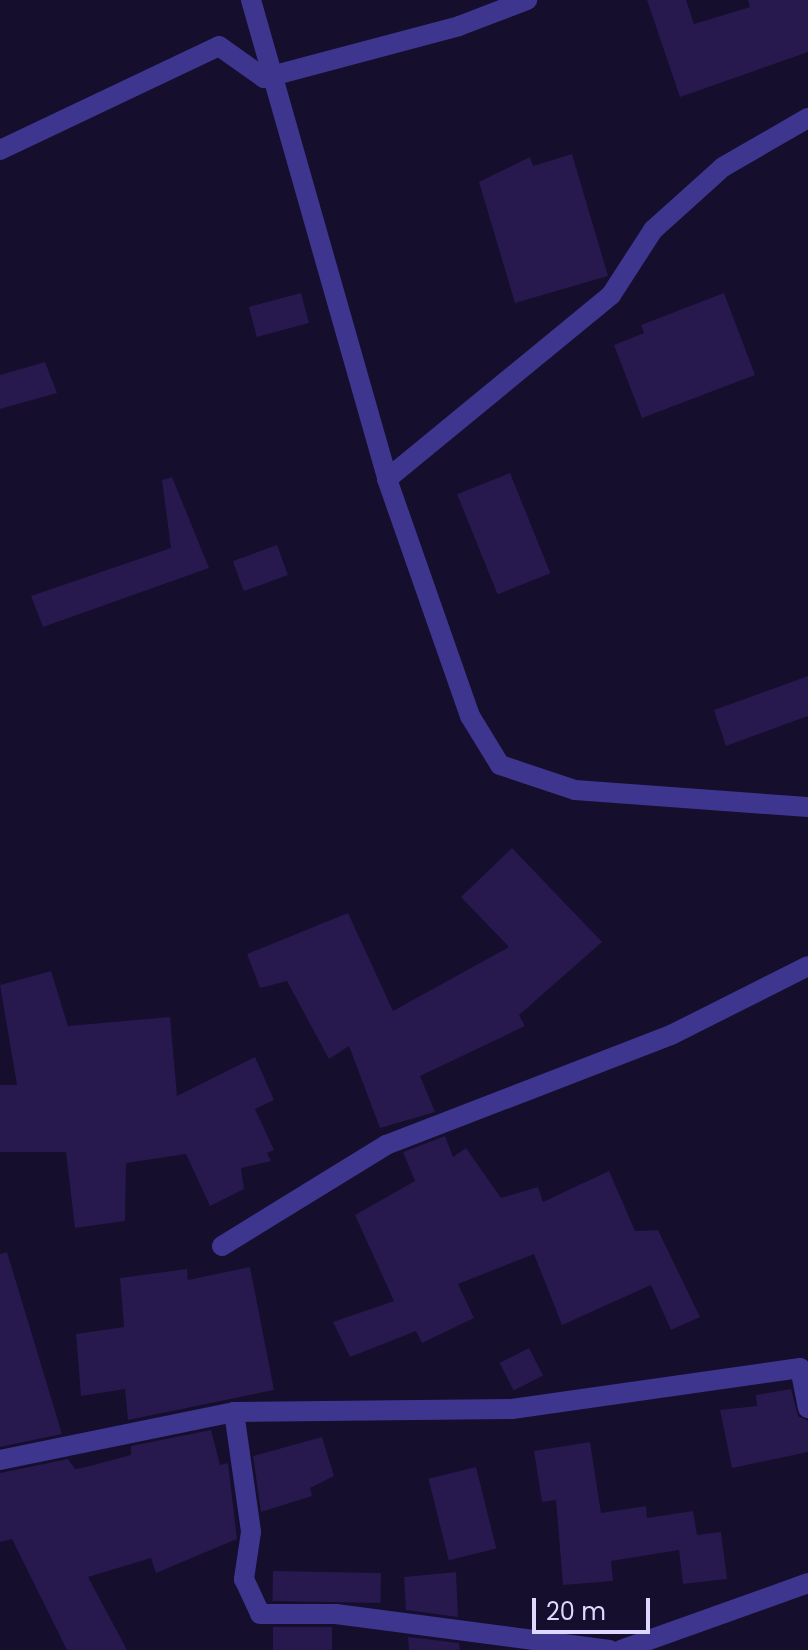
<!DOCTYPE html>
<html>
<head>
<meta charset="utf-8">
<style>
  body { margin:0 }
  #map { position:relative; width:808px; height:1650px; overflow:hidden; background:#150e2c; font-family:Poppins,sans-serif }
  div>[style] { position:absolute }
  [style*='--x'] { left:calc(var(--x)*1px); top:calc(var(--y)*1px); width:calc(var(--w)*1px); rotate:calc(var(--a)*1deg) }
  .building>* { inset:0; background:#27184e; transform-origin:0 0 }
  .minor>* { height:20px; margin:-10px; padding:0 10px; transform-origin:10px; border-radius:10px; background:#3e358f }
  span { translate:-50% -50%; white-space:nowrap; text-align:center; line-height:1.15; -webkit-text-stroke:7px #150e2c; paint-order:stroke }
  .scale { position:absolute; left:532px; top:1598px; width:118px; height:36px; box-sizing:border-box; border:4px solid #dfd9ff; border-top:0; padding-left:10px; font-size:24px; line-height:28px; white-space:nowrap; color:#dfd9ff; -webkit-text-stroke:6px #150e2c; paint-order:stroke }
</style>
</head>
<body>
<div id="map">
  <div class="building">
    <div style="clip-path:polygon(647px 0,686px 0,694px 24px,750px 7px,748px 0,808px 0,808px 52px,680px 97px)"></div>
    <div style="clip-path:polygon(572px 154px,608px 276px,515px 303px,479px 182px,530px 157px,533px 166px)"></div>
    <div style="left:301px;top:293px;width:31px;height:54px;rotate:75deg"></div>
    <div style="clip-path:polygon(724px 293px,755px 375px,642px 418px,614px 345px,644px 333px,641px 325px)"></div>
    <div style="clip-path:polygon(45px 362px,57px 393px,0 409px,0 375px)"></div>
    <div style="left:510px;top:473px;width:108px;height:57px;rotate:68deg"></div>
    <div style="clip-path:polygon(172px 477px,209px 568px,43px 627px,31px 596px,171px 548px,162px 480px)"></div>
    <div style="left:277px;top:545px;width:32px;height:47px;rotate:70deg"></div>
    <div style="clip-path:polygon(808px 676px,808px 716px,726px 746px,714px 710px)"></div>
    <div style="clip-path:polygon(512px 848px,602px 942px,519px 1015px,525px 1026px,420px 1076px,435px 1112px,380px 1128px,349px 1046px,329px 1059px,287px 981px,260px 988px,247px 954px,348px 913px,393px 1011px,509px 947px,461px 897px)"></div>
    <div style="clip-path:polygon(51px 971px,68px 1026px,170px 1017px,177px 1096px,255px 1057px,274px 1100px,255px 1109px,274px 1150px,267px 1153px,271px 1161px,241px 1168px,244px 1189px,210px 1206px,186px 1154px,126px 1163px,125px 1221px,75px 1228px,66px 1152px,0 1152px,0 1085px,17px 1085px,0 985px)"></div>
    <div style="clip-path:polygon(445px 1136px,453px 1157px,466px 1148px,501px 1198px,538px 1187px,543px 1202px,609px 1171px,635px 1231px,658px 1230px,700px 1317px,671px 1330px,651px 1285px,562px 1325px,534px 1254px,458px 1284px,474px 1318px,422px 1343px,416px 1331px,350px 1357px,333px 1322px,394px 1301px,355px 1215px,415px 1181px,403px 1152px)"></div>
    <div style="clip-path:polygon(7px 1252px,62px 1434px,0 1447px,0 1254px)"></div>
    <div style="clip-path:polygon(250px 1267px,274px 1390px,128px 1420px,125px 1389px,81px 1396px,76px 1334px,124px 1327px,120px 1278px,187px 1269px,188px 1280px)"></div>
    <div style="left:529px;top:1348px;width:31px;height:33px;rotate:63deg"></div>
    <div style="clip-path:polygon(791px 1389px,798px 1416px,808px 1421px,808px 1452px,732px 1468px,720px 1410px,757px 1406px,756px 1395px)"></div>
    <div style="clip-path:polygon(211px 1430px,220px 1465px,228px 1463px,237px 1539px,156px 1573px,151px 1558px,88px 1577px,127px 1650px,67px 1650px,12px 1539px,0 1542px,0 1473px,68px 1459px,75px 1469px,86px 1467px,131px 1455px,131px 1446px)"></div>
    <div style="clip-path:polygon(322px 1437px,334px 1476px,310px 1488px,312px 1496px,261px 1512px,253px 1456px)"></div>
    <div style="clip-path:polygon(590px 1442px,601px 1513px,646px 1506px,647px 1518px,693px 1511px,697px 1535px,721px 1532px,727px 1579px,683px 1584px,679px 1550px,611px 1561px,613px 1581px,563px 1585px,556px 1500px,542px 1502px,534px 1451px)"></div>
    <div style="left:476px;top:1467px;width:84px;height:49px;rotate:76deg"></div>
    <div style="left:273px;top:1571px;width:108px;height:30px;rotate:1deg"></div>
    <div style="clip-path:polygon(456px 1572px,458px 1617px,406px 1610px,404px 1577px)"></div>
    <div style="left:273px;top:1627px;width:59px;height:23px"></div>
    <div style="clip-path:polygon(408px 1637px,459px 1643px,460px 1650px,409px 1650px)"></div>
  </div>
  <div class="minor">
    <div style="--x:251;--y:0;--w:498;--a:74.1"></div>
    <div style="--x:387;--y:479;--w:251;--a:70.7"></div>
    <div style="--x:470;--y:716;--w:57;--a:58.5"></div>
    <div style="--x:500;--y:765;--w:79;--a:18.4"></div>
    <div style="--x:575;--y:790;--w:234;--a:4.2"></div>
    <div style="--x:0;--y:150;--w:242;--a:-25.4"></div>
    <div style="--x:219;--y:46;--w:55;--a:35.4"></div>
    <div style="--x:264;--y:78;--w:202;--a:-14.9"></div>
    <div style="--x:459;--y:26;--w:73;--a:-20.9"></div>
    <div style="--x:387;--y:479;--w:290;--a:-39.4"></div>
    <div style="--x:611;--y:295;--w:77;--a:-57.1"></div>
    <div style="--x:653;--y:230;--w:94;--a:-42"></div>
    <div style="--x:723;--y:167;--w:98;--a:-30"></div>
    <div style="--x:222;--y:1246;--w:193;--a:-31.6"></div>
    <div style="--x:386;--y:1145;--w:305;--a:-21.1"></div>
    <div style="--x:671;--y:1035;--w:153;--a:-26.7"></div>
    <div style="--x:234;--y:1412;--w:121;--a:81.9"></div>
    <div style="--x:251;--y:1532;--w:48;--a:98.5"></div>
    <div style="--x:244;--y:1579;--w:38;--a:65"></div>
    <div style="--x:260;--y:1614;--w:76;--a:0"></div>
    <div style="--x:336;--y:1614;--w:276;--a:7.5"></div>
    <div style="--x:0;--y:1460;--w:239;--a:-11.6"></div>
    <div style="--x:234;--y:1412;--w:278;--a:-0.6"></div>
    <div style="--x:512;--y:1409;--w:291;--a:-8.1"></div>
    <div style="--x:800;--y:1368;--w:41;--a:78.7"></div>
    <div style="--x:621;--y:1650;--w:199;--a:-19.7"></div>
  </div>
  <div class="scale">20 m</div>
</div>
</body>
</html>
